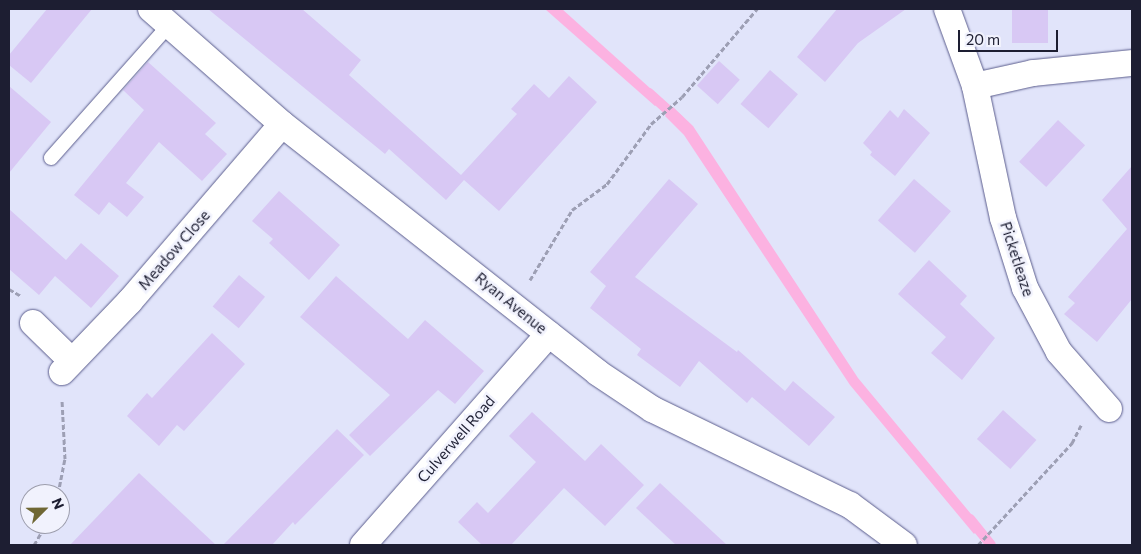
<!DOCTYPE html>
<html>
<head>
<meta charset="utf-8">
<style>
  body { margin:0 }
  #map { position:relative; width:1141px; height:554px; overflow:hidden; background:#e1e4fa; font-family:Commissioner,sans-serif }
  div>[style] { position:absolute }
  [style*='--x'] { left:calc(var(--x)*1px); top:calc(var(--y)*1px); width:calc(var(--w)*1px); rotate:calc(var(--a)*1deg) }
  .water>* { inset:0; background:#fcb2e1 }
  .stream>* { height:10px; margin:-5px; padding:0 5px; transform-origin:5px; border-radius:5px; background:#fcb2e1 }
  .building>* { inset:0; background:#d8c8f4; transform-origin:0 0 }
  .path>* { height:3px; margin-top:-1.5px; transform-origin:0; background:repeating-linear-gradient(90deg,#9d9fb4 0 5px,transparent 0 7.5px) }
  .roads { filter:drop-shadow(0 0 1px #5b5d8d) drop-shadow(0 0 1px #5b5d8d) }
  .service>* { height:14px; margin:-7px; padding:0 7px; transform-origin:7px; border-radius:7px; background:#fff }
  .minor>* { height:26px; margin:-13px; padding:0 13px; transform-origin:13px; border-radius:13px; background:#fff }
  span { translate:-50% -50%; white-space:nowrap; text-align:center; line-height:1.15; -webkit-text-stroke:5px #f1f2fd; paint-order:stroke }
  .street-label { font-size:15px; color:#1d1e32 }
  .frame { position:absolute; inset:0; border:10px solid #1d1e32; pointer-events:none }
  .north { position:absolute; left:20px; top:484px; width:50px; height:50px; box-sizing:border-box; background:#f1f2fd; border:1px solid #9c9dac; border-radius:50%; rotate:67deg; font-size:14px; font-weight:700; line-height:20px; text-align:center; color:#1d1e32 }
  .north::after { content:''; display:block; margin:auto; width:18px; height:22px; background:#6f6734; clip-path:polygon(50% 0,100% 100%,50% 72%,0 100%) }
  .scale { position:absolute; left:958px; top:30px; width:100px; height:22px; box-sizing:border-box; border:2px solid #1d1e32; border-top:0; padding-left:6px; font-size:15px; line-height:18px; white-space:nowrap; color:#1d1e32; -webkit-text-stroke:4px #f1f2fd; paint-order:stroke }
</style>
</head>
<body>
<div id="map">
  <div class="water">
    <div style="clip-path:polygon(545px 9px,562px 9px,661px 98px,655px 106px)"></div>
    <div style="clip-path:polygon(673px 107px,693px 126px,858px 378px,981px 526px,974px 534px,850px 385px,684px 135px,665px 116px)"></div>
  </div>
  <div class="stream">
    <div style="--x:649;--y:93;--w:40;--a:42"></div>
    <div style="--x:970;--y:519;--w:33;--a:51"></div>
  </div>
  <div class="building">
    <div style="clip-path:polygon(47px 9px,92px 9px,31px 83px,9px 65px,9px 55px)"></div>
    <div style="clip-path:polygon(208px 9px,302px 9px,361px 60px,349px 75px,461px 175px,517px 114px,511px 109px,534px 84px,549px 98px,569px 76px,597px 102px,499px 211px,464px 180px,446px 200px,389px 149px,385px 154px)"></div>
    <div style="clip-path:polygon(837px 9px,906px 9px,858px 43px,825px 82px,797px 57px)"></div>
    <div style="left:1012px;top:9px;width:36px;height:34px"></div>
    <div style="left:719px;top:61px;width:28px;height:33px;rotate:42deg"></div>
    <div style="clip-path:polygon(148px 62px,216px 123px,205px 134px,227px 154px,202px 181px,159px 142px,126px 183px,144px 197px,127px 217px,109px 202px,99px 215px,74px 195px,144px 110px,123px 90px)"></div>
    <div style="left:770px;top:70px;width:37px;height:45px;rotate:41deg"></div>
    <div style="clip-path:polygon(9px 86px,51px 122px,9px 173px)"></div>
    <div style="clip-path:polygon(904px 109px,930px 133px,895px 176px,870px 155px,872px 152px,863px 143px,890px 110px,898px 118px)"></div>
    <div style="left:1058px;top:120px;width:37px;height:57px;rotate:43deg"></div>
    <div style="clip-path:polygon(1132px 166px,1132px 299px,1097px 342px,1064px 314px,1075px 303px,1068px 297px,1127px 229px,1102px 200px)"></div>
    <div style="clip-path:polygon(669px 179px,698px 204px,635px 277px,737px 352px,738px 350px,785px 391px,793px 381px,835px 417px,809px 446px,752px 397px,747px 403px,699px 361px,680px 387px,637px 355px,641px 349px,590px 308px,606px 286px,590px 272px)"></div>
    <div style="left:914px;top:179px;width:49px;height:55px;rotate:41deg"></div>
    <div style="clip-path:polygon(279px 191px,340px 245px,309px 280px,269px 243px,273px 239px,252px 221px)"></div>
    <div style="clip-path:polygon(9px 209px,66px 260px,81px 243px,119px 276px,91px 308px,55px 276px,39px 295px,9px 269px)"></div>
    <div style="clip-path:polygon(929px 260px,967px 296px,960px 304px,995px 338px,962px 380px,931px 353px,946px 337px,898px 294px)"></div>
    <div style="left:239px;top:275px;width:34px;height:41px;rotate:40deg"></div>
    <div style="clip-path:polygon(336px 276px,408px 339px,425px 320px,484px 371px,455px 404px,438px 390px,370px 456px,349px 435px,390px 395px,300px 317px)"></div>
    <div style="clip-path:polygon(212px 333px,245px 364px,184px 431px,177px 425px,159px 446px,127px 416px,147px 393px,152px 398px)"></div>
    <div style="left:1003px;top:410px;width:45px;height:39px;rotate:42deg"></div>
    <div style="clip-path:polygon(532px 412px,585px 461px,601px 444px,644px 485px,605px 526px,564px 488px,511px 545px,482px 545px,458px 522px,477px 502px,488px 513px,536px 462px,509px 436px)"></div>
    <div style="clip-path:polygon(337px 429px,364px 455px,295px 525px,293px 522px,272px 545px,223px 545px)"></div>
    <div style="clip-path:polygon(139px 473px,216px 545px,70px 545px)"></div>
    <div style="clip-path:polygon(660px 483px,727px 545px,676px 545px,636px 508px)"></div>
  </div>
  <div class="path">
    <div style="--x:530;--y:280;--w:82;--a:-59"></div>
    <div style="--x:572;--y:210;--w:44;--a:-36.6"></div>
    <div style="--x:607;--y:184;--w:74;--a:-53.7"></div>
    <div style="--x:651;--y:124;--w:41;--a:-41.1"></div>
    <div style="--x:682;--y:97;--w:116;--a:-49.6"></div>
    <div style="--x:9;--y:289;--w:14;--a:30"></div>
    <div style="--x:58;--y:494;--w:36;--a:-79"></div>
    <div style="--x:65;--y:459;--w:59;--a:-92.9"></div>
    <div style="--x:34;--y:545;--w:24;--a:-60"></div>
    <div style="--x:978;--y:545;--w:139;--a:-47.3"></div>
    <div style="--x:1072;--y:443;--w:20;--a:-63"></div>
  </div>
  <div class="roads">
    <div class="service">
      <div style="--x:51;--y:158;--w:178;--a:-48.4"></div>
    </div>
    <div class="minor">
      <div style="--x:151;--y:9;--w:174;--a:41.3"></div>
      <div style="--x:282;--y:124;--w:402;--a:38.2"></div>
      <div style="--x:598;--y:373;--w:65;--a:33.7"></div>
      <div style="--x:652;--y:409;--w:220;--a:25.9"></div>
      <div style="--x:850;--y:505;--w:67;--a:36.5"></div>
      <div style="--x:947;--y:9;--w:82;--a:70"></div>
      <div style="--x:33;--y:323;--w:54;--a:44.3"></div>
      <div style="--x:62;--y:372;--w:98;--a:-46.2"></div>
      <div style="--x:130;--y:301;--w:233;--a:-49.3"></div>
      <div style="--x:1109;--y:409;--w:76;--a:-131.3"></div>
      <div style="--x:1059;--y:352;--w:72;--a:-118"></div>
      <div style="--x:1025;--y:288;--w:73;--a:-107.4"></div>
      <div style="--x:1003;--y:218;--w:135;--a:-102"></div>
      <div style="--x:975;--y:86;--w:59;--a:-12.6"></div>
      <div style="--x:1033;--y:73;--w:100;--a:-5.8"></div>
      <div style="--x:363;--y:545;--w:281;--a:-48.6"></div>
    </div>
  </div>
  <div class="street-label">
    <span style="left:174px;top:250px;rotate:-49deg">Meadow Close</span>
    <span style="left:1017px;top:259px;rotate:72deg">Picketleaze</span>
    <span style="left:511px;top:303px;rotate:39deg">Ryan Avenue</span>
    <span style="left:456px;top:439px;rotate:-49deg">Culverwell Road</span>
  </div>
  <div class="frame"></div>
  <div class="north">N</div>
  <div class="scale">20 m</div>
</div>
</body>
</html>
